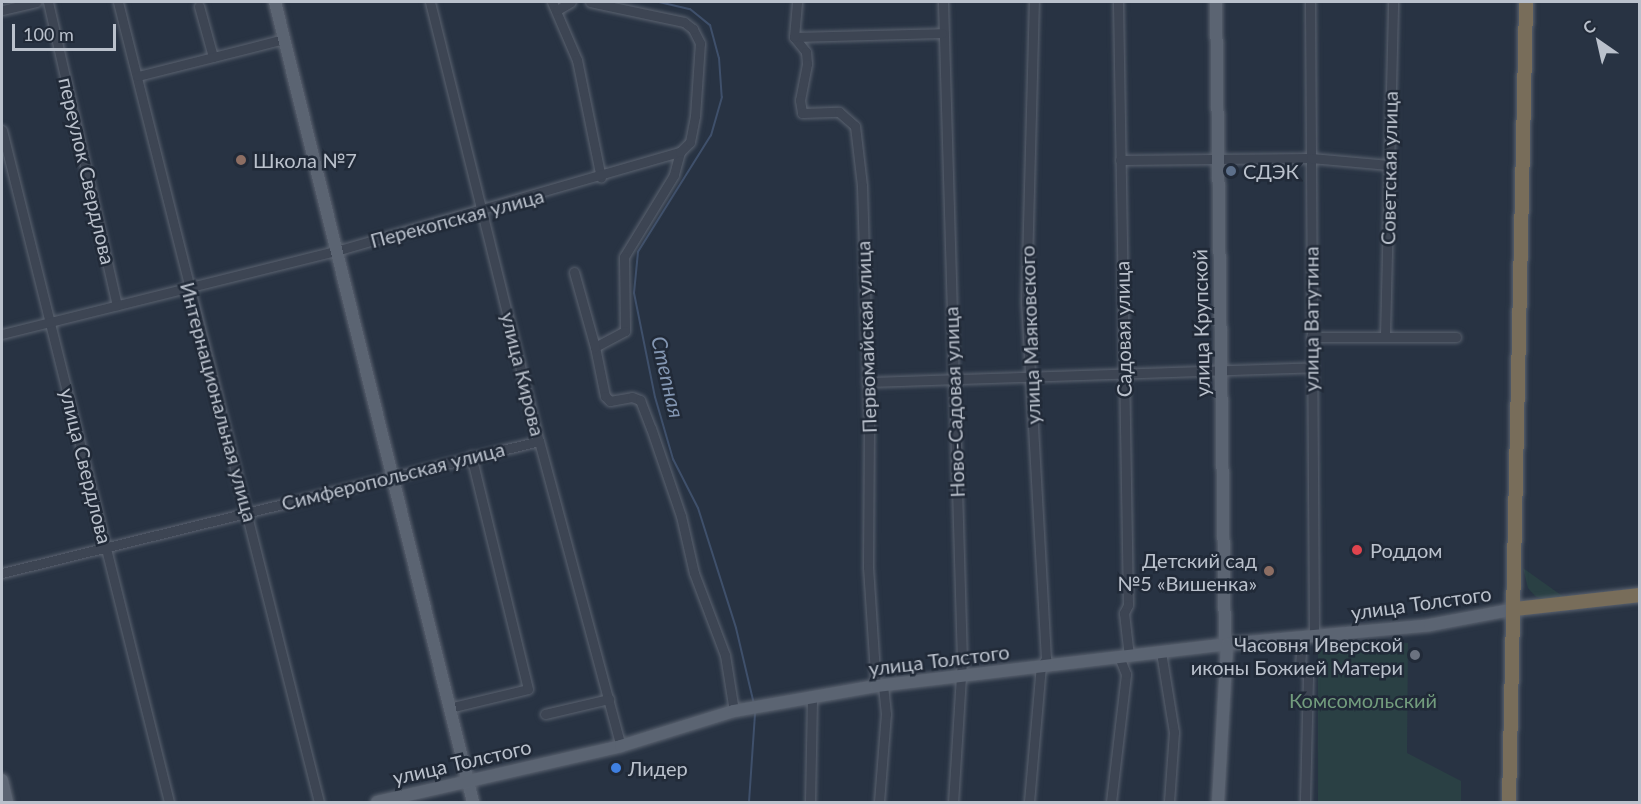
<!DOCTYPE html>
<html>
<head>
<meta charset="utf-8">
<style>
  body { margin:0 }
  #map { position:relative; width:1641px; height:804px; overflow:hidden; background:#283343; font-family:Lato,sans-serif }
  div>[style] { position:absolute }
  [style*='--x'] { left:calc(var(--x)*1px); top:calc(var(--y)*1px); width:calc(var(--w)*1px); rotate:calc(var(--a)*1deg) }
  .green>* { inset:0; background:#2a4044 }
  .stream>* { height:2px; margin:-1px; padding:0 1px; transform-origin:1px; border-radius:1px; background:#3f506b }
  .roads { filter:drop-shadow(0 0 2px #5b6370) drop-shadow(0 0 2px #5b6370) }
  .minor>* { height:9px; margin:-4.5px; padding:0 4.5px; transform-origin:4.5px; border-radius:4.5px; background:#3d4553 }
  .major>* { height:12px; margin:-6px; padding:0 6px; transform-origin:6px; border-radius:6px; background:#5b6472 }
  .highway>* { height:14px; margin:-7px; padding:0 7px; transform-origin:7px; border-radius:7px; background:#786d5a }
  .dots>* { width:16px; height:16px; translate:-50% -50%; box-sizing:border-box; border:3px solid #212a38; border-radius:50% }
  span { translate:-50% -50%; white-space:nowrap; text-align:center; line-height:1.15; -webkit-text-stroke:5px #212a38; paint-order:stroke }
  .poi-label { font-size:20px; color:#bac1cc }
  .left { translate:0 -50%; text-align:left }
  .right { translate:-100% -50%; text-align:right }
  .street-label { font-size:20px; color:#bac1cc }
  .park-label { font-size:20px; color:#729c7d }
  .water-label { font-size:21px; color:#8396b2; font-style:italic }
  .frame { position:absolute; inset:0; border:3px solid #bac1cc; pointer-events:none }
  .north { position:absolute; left:1569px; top:12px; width:60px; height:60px; -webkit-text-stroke:4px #212a38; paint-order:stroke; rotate:326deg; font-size:16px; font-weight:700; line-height:24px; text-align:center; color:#bac1cc }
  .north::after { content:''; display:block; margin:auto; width:21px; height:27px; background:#bac1cc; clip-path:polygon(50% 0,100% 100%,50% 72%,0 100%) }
  .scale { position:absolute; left:12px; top:24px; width:104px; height:27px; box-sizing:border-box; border:3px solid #bac1cc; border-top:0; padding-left:8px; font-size:18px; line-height:21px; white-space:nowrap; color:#bac1cc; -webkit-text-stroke:4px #212a38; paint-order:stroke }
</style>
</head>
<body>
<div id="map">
  <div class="green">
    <div style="clip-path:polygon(1523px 568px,1568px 600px,1544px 600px,1535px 596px,1528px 588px)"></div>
    <div style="clip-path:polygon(1408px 643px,1407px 753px,1461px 781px,1461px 802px,1318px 802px,1318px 646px)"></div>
  </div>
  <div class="stream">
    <div style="--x:659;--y:2;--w:32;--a:13"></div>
    <div style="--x:690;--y:9;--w:26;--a:39"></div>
    <div style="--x:710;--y:25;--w:34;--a:75"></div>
    <div style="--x:719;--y:58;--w:39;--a:86"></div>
    <div style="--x:722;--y:97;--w:40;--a:106"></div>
    <div style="--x:711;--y:135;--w:138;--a:122"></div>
    <div style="--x:638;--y:252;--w:41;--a:95.6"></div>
    <div style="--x:634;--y:293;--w:106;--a:78.6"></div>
    <div style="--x:655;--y:397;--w:65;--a:73.8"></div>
    <div style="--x:673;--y:459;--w:55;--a:63"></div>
    <div style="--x:698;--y:508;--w:126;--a:72.4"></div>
    <div style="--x:736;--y:628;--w:78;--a:76.7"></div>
    <div style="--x:749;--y:802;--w:89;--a:-86.1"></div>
  </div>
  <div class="roads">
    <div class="minor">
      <div style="--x:48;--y:2;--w:311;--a:77.2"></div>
      <div style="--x:118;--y:2;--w:825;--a:75.9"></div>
      <div style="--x:430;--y:2;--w:452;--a:76.1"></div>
      <div style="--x:539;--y:441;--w:316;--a:75"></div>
      <div style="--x:552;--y:2;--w:63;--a:66.7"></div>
      <div style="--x:577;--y:60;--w:120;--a:78.5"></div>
      <div style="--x:943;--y:2;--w:658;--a:88.35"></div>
      <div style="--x:962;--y:660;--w:142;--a:93.6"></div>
      <div style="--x:1118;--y:2;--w:603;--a:89.05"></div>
      <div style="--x:1128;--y:605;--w:9;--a:117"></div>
      <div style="--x:1124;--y:613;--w:43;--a:83.4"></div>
      <div style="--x:1310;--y:2;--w:634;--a:89.64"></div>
      <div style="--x:199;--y:6;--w:53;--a:74.6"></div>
      <div style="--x:2;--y:10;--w:35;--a:-13"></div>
      <div style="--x:557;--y:10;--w:16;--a:-30"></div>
      <div style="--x:794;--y:37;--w:19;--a:51"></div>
      <div style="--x:806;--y:52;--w:12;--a:85"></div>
      <div style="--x:807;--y:64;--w:37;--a:101"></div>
      <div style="--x:800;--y:100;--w:13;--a:81"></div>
      <div style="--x:802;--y:113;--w:37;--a:-2"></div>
      <div style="--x:839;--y:112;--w:21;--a:41"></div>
      <div style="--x:855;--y:126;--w:60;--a:83.3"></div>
      <div style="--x:862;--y:186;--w:239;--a:88.3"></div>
      <div style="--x:869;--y:425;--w:142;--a:90.4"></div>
      <div style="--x:868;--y:567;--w:119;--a:86.2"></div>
      <div style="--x:794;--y:37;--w:148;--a:-1.5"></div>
      <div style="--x:794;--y:37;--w:35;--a:-85"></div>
      <div style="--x:138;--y:76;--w:151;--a:-14.2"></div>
      <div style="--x:2;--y:130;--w:692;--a:76.04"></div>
      <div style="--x:680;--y:152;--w:24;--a:105"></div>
      <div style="--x:674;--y:175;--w:96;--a:121.4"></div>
      <div style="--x:624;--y:257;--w:74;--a:89.2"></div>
      <div style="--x:625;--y:331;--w:34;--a:152"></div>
      <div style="--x:595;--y:347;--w:50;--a:78.5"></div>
      <div style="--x:605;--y:396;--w:7;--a:45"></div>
      <div style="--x:610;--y:401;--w:22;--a:-10"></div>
      <div style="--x:632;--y:397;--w:9;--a:21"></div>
      <div style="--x:640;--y:400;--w:30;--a:69"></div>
      <div style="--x:651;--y:428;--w:93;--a:71.2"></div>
      <div style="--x:681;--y:516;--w:58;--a:77.2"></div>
      <div style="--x:694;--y:573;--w:88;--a:69.3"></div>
      <div style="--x:725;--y:655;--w:57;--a:80.9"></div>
      <div style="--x:1120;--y:160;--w:191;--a:-0.6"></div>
      <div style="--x:1311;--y:158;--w:78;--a:5.1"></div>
      <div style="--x:574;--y:272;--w:78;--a:74.4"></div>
      <div style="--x:2;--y:334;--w:344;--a:-14"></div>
      <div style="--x:336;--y:251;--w:358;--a:-16.1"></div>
      <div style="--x:680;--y:152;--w:14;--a:-45"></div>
      <div style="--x:690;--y:142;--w:26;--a:-79"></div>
      <div style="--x:695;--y:116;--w:73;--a:-86.1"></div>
      <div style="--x:700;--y:43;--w:16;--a:-117"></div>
      <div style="--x:693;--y:29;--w:11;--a:-142"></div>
      <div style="--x:684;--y:22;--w:96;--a:-168"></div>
      <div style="--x:1385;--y:335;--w:333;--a:-88.6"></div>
      <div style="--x:1311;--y:337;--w:145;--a:0"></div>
      <div style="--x:867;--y:382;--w:444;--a:-1.9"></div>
      <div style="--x:2;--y:573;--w:553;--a:-13.81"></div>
      <div style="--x:1302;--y:638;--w:26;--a:94"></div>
      <div style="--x:1300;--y:664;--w:15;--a:58"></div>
      <div style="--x:1308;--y:677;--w:125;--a:91.4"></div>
      <div style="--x:1161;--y:652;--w:81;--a:80.8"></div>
      <div style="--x:1174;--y:732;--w:70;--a:94.1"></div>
      <div style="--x:449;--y:708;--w:81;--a:-13.5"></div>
      <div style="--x:528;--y:689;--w:240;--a:-103.7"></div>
      <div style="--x:545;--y:714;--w:66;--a:-13.2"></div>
      <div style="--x:810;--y:802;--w:105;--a:-88.9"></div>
      <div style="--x:879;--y:802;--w:88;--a:-85.5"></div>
      <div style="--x:886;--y:714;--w:29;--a:-96"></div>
      <div style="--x:1029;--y:802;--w:137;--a:-85"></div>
      <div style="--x:1041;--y:666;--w:9;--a:-54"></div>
      <div style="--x:1046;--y:659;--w:357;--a:-93.2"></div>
      <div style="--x:1026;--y:303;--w:301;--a:-88.5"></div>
      <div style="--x:1111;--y:802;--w:129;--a:-83.3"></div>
      <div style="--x:1126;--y:674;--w:18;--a:-112"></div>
    </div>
    <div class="major">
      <div style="--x:275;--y:2;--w:824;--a:76.1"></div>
      <div style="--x:1216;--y:2;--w:642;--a:89.2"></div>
      <div style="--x:2;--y:780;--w:23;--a:77"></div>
      <div style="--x:377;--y:802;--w:250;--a:-12.9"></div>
      <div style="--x:621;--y:746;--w:118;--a:-17.2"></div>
      <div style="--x:734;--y:711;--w:144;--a:-10"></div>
      <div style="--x:876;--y:686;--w:354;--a:-6.8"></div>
      <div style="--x:1227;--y:644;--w:204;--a:-5.3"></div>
      <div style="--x:1430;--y:625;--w:86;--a:-10.7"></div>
      <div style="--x:1218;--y:802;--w:158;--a:-86.7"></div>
    </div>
    <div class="highway">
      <div style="--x:1515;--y:609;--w:126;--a:-6.4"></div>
      <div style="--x:1509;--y:802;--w:800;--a:-88.78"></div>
    </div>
  </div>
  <div class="dots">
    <div style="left:241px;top:160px;background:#8d6e63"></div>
    <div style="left:1231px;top:171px;background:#5c6f8a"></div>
    <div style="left:1357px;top:550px;background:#e0444e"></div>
    <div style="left:1269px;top:571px;background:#8d6e63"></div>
    <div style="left:1415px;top:655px;background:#6b7280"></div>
    <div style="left:616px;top:768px;background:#3f7fe0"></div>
  </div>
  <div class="poi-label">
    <span class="left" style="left:253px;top:160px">Школа №7</span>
    <span class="left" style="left:1243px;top:171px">СДЭК</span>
    <span class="left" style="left:1370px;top:550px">Роддом</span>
    <span class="right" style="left:1257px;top:572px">Детский сад<br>№5 «Вишенка»</span>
    <span class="right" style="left:1403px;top:656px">Часовня Иверской<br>иконы Божией Матери</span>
    <span class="left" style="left:628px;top:768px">Лидер</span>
  </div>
  <div class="street-label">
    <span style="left:1389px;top:168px;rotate:-89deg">Советская улица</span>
    <span style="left:87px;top:171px;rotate:77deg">переулок Свердлова</span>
    <span style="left:457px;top:218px;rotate:-15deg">Перекопская улица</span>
    <span style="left:1311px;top:319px;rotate:-90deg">улица Ватутина</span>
    <span style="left:1201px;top:323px;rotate:-91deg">улица Крупской</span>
    <span style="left:1123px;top:329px;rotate:-91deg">Садовая улица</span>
    <span style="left:1030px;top:335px;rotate:-92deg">улица Маяковского</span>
    <span style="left:866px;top:337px;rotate:-92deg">Первомайская улица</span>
    <span style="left:523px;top:374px;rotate:76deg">улица Кирова</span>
    <span style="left:219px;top:402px;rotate:75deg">Интернациональная улица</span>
    <span style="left:954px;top:402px;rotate:-92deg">Ново-Садовая улица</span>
    <span style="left:86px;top:466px;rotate:76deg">улица Свердлова</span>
    <span style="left:393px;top:476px;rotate:-14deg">Симферопольская улица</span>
    <span style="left:1421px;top:603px;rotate:-8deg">улица Толстого</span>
    <span style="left:939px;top:660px;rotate:-7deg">улица Толстого</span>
    <span style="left:462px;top:762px;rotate:-13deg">улица Толстого</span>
  </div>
  <div class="park-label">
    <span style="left:1363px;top:700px">Комсомольский</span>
  </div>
  <div class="water-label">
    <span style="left:668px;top:377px;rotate:77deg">Степная</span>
  </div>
  <div class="frame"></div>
  <div class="north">С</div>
  <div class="scale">100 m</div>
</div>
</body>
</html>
